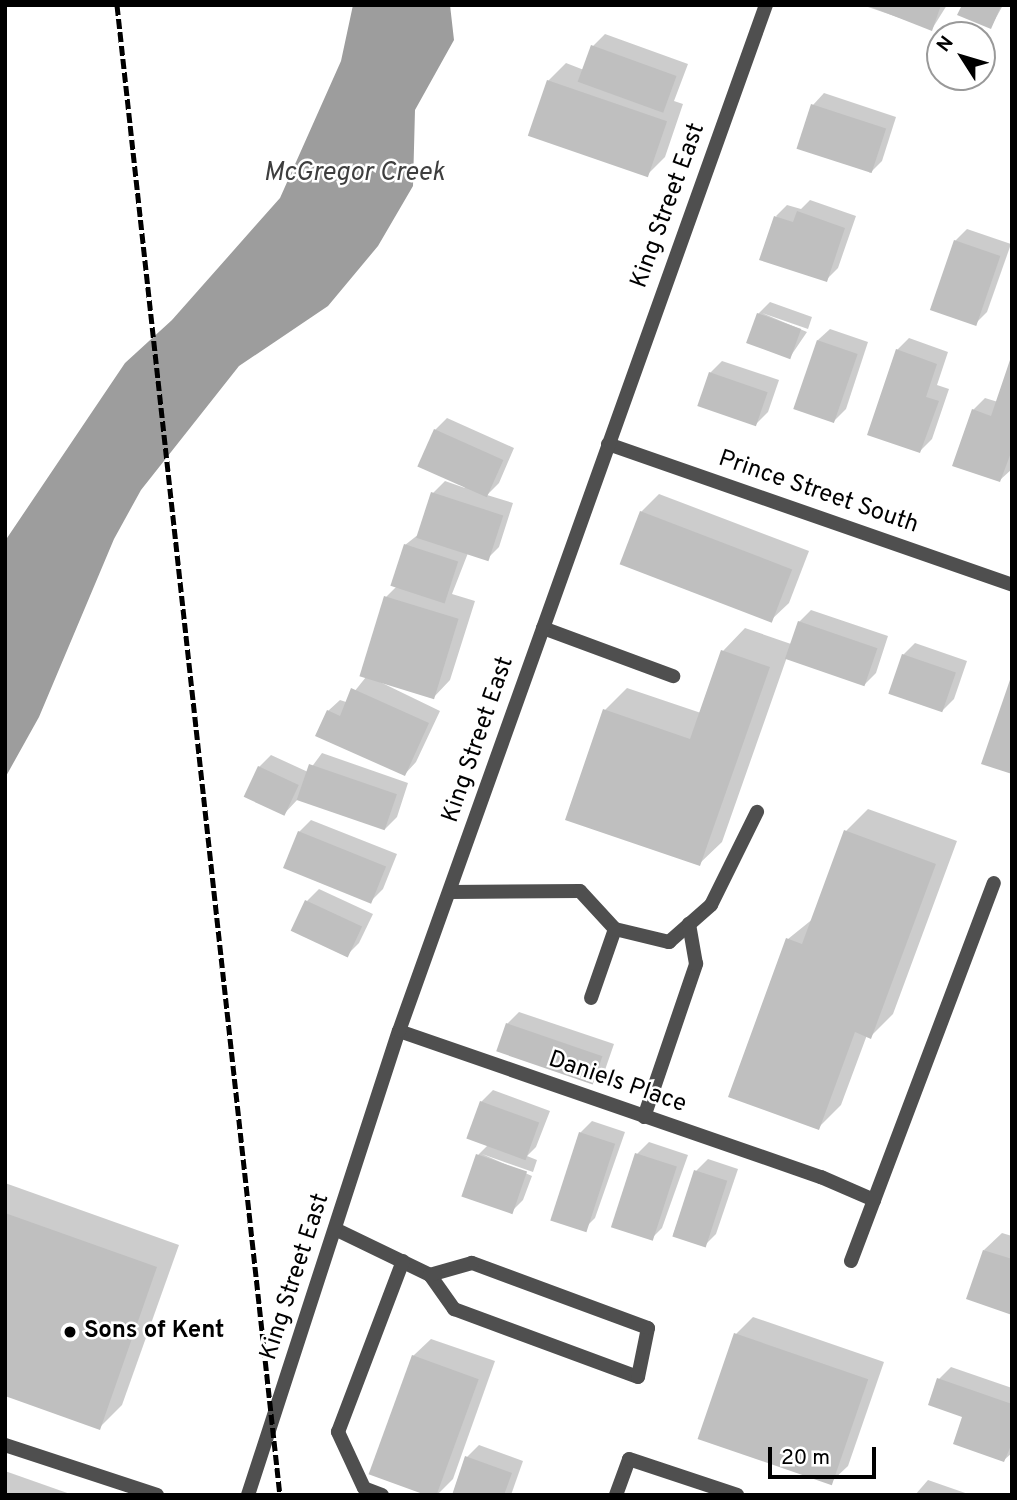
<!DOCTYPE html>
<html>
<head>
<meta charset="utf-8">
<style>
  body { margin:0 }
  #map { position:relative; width:1017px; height:1500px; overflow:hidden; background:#fff; font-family:Overpass,sans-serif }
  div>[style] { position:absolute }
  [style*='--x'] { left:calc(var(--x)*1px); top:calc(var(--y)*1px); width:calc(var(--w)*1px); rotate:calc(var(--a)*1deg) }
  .water>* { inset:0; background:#9d9d9d }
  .shadow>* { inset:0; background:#0003 }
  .building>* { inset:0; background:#bfbfbf; transform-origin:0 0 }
  .service>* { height:14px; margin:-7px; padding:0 7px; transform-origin:7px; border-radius:7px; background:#4f4f4f }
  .minor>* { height:14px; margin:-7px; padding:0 7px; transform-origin:7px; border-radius:7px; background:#4f4f4f }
  .rail>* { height:5px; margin-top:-2.5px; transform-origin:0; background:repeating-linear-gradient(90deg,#000 0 10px,transparent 0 13.5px) }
  .dots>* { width:19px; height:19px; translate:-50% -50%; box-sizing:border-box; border:4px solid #fff; border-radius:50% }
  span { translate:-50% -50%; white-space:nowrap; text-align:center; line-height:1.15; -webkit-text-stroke:5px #fff; paint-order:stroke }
  .street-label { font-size:24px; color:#000 }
  .poi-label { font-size:24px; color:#000; font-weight:700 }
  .left { translate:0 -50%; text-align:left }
  .water-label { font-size:26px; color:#3e3e3e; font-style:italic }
  .frame { position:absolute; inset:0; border:7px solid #000; pointer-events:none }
  .north { position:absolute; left:926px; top:21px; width:70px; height:70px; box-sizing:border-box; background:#fff; border:2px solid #999; border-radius:50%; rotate:307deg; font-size:19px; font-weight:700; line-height:28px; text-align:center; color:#000 }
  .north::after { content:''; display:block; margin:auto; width:24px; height:32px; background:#000; clip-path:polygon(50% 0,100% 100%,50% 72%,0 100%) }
  .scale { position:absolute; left:768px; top:1447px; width:108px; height:32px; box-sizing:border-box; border:4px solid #000; border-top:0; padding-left:9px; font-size:21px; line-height:24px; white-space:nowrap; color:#000; -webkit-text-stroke:5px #fff; paint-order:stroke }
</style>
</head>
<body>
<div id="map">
  <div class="water">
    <div style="clip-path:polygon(353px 5px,450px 5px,454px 40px,415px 110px,413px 186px,378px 246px,328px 306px,239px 366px,141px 490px,114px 539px,39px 717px,5px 778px,5px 541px,125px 363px,172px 320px,280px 198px,341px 61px)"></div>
  </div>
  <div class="shadow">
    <div style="clip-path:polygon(947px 5px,932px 29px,868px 7px,868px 5px)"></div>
    <div style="clip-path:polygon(963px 5px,1003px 5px,991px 27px)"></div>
    <div style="clip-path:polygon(605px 34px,688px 64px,674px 101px,683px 104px,665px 157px,647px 175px,548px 81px,566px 63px,584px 70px,593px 46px)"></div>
    <div style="clip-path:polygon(824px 93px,896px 117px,882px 161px,870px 173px,813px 105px)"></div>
    <div style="clip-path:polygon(810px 200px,856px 216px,838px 268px,826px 280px,776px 216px,787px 205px,801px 209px)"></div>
    <div style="clip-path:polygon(967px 229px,1011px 244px,987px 312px,975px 324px,955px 241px)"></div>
    <div style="clip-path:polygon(770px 302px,812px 317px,808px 329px,762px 313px,807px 332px,790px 357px,758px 314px)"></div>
    <div style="clip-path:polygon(830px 329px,868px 342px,846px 409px,834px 421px,818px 340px)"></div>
    <div style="clip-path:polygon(909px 338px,948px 352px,937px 385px,949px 389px,932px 439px,920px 451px,897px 350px)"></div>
    <div style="clip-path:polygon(722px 361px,779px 380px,768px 412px,756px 424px,710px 373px)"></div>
    <div style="clip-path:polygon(1012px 361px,1012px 469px,1000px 480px,973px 410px,985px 398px,998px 402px)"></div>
    <div style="clip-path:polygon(447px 418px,514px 448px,499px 483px,487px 495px,513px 503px,499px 547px,487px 559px,468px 553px,452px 594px,475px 601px,450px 680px,433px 698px,376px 680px,440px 711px,416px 762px,405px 774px,328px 711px,340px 700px,346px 702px,366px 677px,386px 597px,397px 586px,405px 545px,419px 534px,433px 493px,445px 481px,465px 488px,435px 430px)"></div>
    <div style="clip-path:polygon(659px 494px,809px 551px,789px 603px,771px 620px,641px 512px)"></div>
    <div style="clip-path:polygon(811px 610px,888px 636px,876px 673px,864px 685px,787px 657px,722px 842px,699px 864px,605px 710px,627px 688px,701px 713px,723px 651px,745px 628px,791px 644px,799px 622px)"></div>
    <div style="clip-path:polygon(915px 643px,967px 661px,954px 699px,942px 711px,903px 655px)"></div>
    <div style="clip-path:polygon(322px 753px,408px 783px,397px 817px,385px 829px,298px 799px,284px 814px,259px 767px,271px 755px,308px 772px)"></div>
    <div style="clip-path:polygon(868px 809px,957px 841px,893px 1014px,871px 1036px,867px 1035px,841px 1105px,818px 1128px,788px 939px,814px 918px,846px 831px)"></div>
    <div style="clip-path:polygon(311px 820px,397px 854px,383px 889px,371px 901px,299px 832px)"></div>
    <div style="clip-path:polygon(319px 889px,373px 914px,359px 943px,347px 955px,307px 901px)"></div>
    <div style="clip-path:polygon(519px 1012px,614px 1044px,605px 1070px,593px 1081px,507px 1024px)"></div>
    <div style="clip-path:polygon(493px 1090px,550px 1111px,536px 1147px,527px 1156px,537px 1160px,533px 1172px,482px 1154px,532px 1176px,523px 1200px,511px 1212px,478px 1155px,488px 1145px,481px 1102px)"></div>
    <div style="clip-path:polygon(592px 1121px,625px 1132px,595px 1218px,583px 1230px,580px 1133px)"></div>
    <div style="clip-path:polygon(649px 1142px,688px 1155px,662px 1228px,650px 1240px,637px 1154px)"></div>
    <div style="clip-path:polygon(708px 1159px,738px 1169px,716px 1234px,704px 1246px,673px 1235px,696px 1171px)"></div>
    <div style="clip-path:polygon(5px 1183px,179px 1245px,122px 1405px,99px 1428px,5px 1394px)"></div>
    <div style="clip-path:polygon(1002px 1233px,1012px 1236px,1012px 1314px,984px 1250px)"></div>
    <div style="clip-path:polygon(753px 1317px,884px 1362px,848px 1466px,830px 1483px,736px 1334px)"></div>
    <div style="clip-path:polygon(431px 1339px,495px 1361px,453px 1479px,437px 1495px,371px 1474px,413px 1356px)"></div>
    <div style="clip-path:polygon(951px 1367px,1012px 1388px,1012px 1453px,1004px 1460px,939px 1379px)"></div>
    <div style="clip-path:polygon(479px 1445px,523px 1461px,511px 1495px,454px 1495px,467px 1457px)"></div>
    <div style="clip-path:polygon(5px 1471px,73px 1495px,5px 1495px)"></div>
    <div style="clip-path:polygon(928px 1480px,971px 1495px,915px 1495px)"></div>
  </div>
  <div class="building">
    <div style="clip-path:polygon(866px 5px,941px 5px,932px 31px)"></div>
    <div style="clip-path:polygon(962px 5px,999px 5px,1001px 6px,991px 29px,957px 15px)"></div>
    <div style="left:591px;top:45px;width:91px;height:39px;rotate:20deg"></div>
    <div style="left:547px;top:80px;width:127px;height:59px;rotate:19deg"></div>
    <div style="left:811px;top:104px;width:79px;height:47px;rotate:18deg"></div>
    <div style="clip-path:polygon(797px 211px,845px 228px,827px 282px,759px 260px,774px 216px,793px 222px)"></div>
    <div style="left:954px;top:240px;width:49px;height:74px;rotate:19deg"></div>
    <div style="left:757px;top:313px;width:47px;height:32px;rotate:20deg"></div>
    <div style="left:817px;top:340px;width:43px;height:73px;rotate:19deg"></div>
    <div style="clip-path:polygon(896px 349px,937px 364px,926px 397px,939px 401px,920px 453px,867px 435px)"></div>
    <div style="clip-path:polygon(1011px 357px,1012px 450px,1000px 482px,952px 466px,972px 409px,991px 416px)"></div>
    <div style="left:709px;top:372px;width:62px;height:36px;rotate:19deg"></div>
    <div style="left:434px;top:429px;width:76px;height:41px;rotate:24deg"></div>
    <div style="left:431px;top:492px;width:76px;height:48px;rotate:18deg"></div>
    <div style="left:640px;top:511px;width:163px;height:57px;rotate:21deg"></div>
    <div style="left:404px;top:544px;width:57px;height:44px;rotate:18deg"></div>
    <div style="left:384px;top:596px;width:78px;height:84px;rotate:17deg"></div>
    <div style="left:798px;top:621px;width:84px;height:40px;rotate:19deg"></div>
    <div style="clip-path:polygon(721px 650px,770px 667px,700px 866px,565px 820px,603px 709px,690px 739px)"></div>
    <div style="left:902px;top:654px;width:57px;height:42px;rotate:19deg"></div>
    <div style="clip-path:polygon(1011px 677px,1012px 677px,1012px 774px,981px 764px)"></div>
    <div style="clip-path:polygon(351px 688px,429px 723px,405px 776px,315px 736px,327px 710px,340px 716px)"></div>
    <div style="left:309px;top:764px;width:93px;height:38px;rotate:19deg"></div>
    <div style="left:258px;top:766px;width:45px;height:34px;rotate:25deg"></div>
    <div style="clip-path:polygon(844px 830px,936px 864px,871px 1039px,855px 1032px,819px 1130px,728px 1097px,786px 938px,802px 944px)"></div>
    <div style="left:298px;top:831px;width:95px;height:40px;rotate:22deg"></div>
    <div style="left:305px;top:900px;width:63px;height:34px;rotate:25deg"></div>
    <div style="left:506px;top:1023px;width:102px;height:30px;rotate:19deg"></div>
    <div style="left:480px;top:1101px;width:63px;height:40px;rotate:20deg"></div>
    <div style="left:579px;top:1132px;width:38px;height:93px;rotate:18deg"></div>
    <div style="left:635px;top:1153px;width:44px;height:78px;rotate:18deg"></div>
    <div style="left:476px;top:1154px;width:54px;height:45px;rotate:19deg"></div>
    <div style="left:694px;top:1170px;width:35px;height:70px;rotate:18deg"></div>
    <div style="clip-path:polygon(5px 1213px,157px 1267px,100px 1430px,5px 1396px)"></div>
    <div style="clip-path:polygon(983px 1250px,1012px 1259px,1012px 1315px,966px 1299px)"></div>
    <div style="left:734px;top:1333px;width:142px;height:112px;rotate:19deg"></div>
    <div style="left:412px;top:1355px;width:71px;height:127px;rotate:20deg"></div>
    <div style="clip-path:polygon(937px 1378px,1012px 1404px,1012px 1443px,1004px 1462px,953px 1444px,962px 1417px,928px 1405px)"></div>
    <div style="clip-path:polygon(465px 1456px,512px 1473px,504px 1495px,452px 1495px)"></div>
  </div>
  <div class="service">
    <div style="--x:543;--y:628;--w:139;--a:20.3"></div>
    <div style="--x:450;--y:892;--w:130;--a:-0.4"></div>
    <div style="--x:580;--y:891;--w:52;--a:47.4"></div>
    <div style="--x:615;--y:929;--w:73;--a:109.2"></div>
    <div style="--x:615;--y:929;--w:56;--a:13.5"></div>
    <div style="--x:669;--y:942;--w:56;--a:-41.4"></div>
    <div style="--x:711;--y:905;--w:104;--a:-63.7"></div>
    <div style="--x:644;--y:1117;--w:162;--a:-71.2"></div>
    <div style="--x:696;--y:964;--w:41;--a:-99.9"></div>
    <div style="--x:821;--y:1177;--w:58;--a:23.5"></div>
    <div style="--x:335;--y:1229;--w:106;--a:25.8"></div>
    <div style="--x:430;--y:1275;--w:42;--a:54.8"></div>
    <div style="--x:454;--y:1309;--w:196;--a:20.3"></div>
    <div style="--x:638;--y:1377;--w:50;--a:-78.5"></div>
    <div style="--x:648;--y:1328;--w:188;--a:-159.7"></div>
    <div style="--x:472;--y:1263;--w:44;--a:164.1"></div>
    <div style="--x:851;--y:1261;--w:404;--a:-69.3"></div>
    <div style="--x:382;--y:1495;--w:19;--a:-159"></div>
    <div style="--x:364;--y:1488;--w:62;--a:-114.9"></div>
    <div style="--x:338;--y:1432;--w:183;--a:-69.2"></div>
    <div style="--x:616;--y:1495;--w:38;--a:-70"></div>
    <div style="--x:629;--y:1459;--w:114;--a:18.4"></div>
  </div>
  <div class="minor">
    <div style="--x:608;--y:444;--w:428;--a:19.2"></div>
    <div style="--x:399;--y:1031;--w:447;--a:19.1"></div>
    <div style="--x:5;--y:1445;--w:160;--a:18.2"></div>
    <div style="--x:248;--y:1495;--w:488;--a:-72"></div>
    <div style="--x:399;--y:1031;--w:1090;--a:-70.32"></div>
  </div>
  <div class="rail">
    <div style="--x:117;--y:5;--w:1499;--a:83.76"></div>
  </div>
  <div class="dots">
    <div style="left:70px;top:1332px;background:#000"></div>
  </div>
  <div class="street-label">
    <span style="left:669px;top:206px;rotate:-70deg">King Street East</span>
    <span style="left:818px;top:493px;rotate:19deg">Prince Street South</span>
    <span style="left:479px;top:740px;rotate:-71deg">King Street East</span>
    <span style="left:617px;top:1083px;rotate:19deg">Daniels Place</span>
    <span style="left:296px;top:1277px;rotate:-72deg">King Street East</span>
  </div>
  <div class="poi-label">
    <span class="left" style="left:84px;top:1332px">Sons of Kent</span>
  </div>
  <div class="water-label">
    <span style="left:354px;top:174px">McGregor Creek</span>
  </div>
  <div class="frame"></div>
  <div class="north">N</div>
  <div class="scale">20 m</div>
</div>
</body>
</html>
